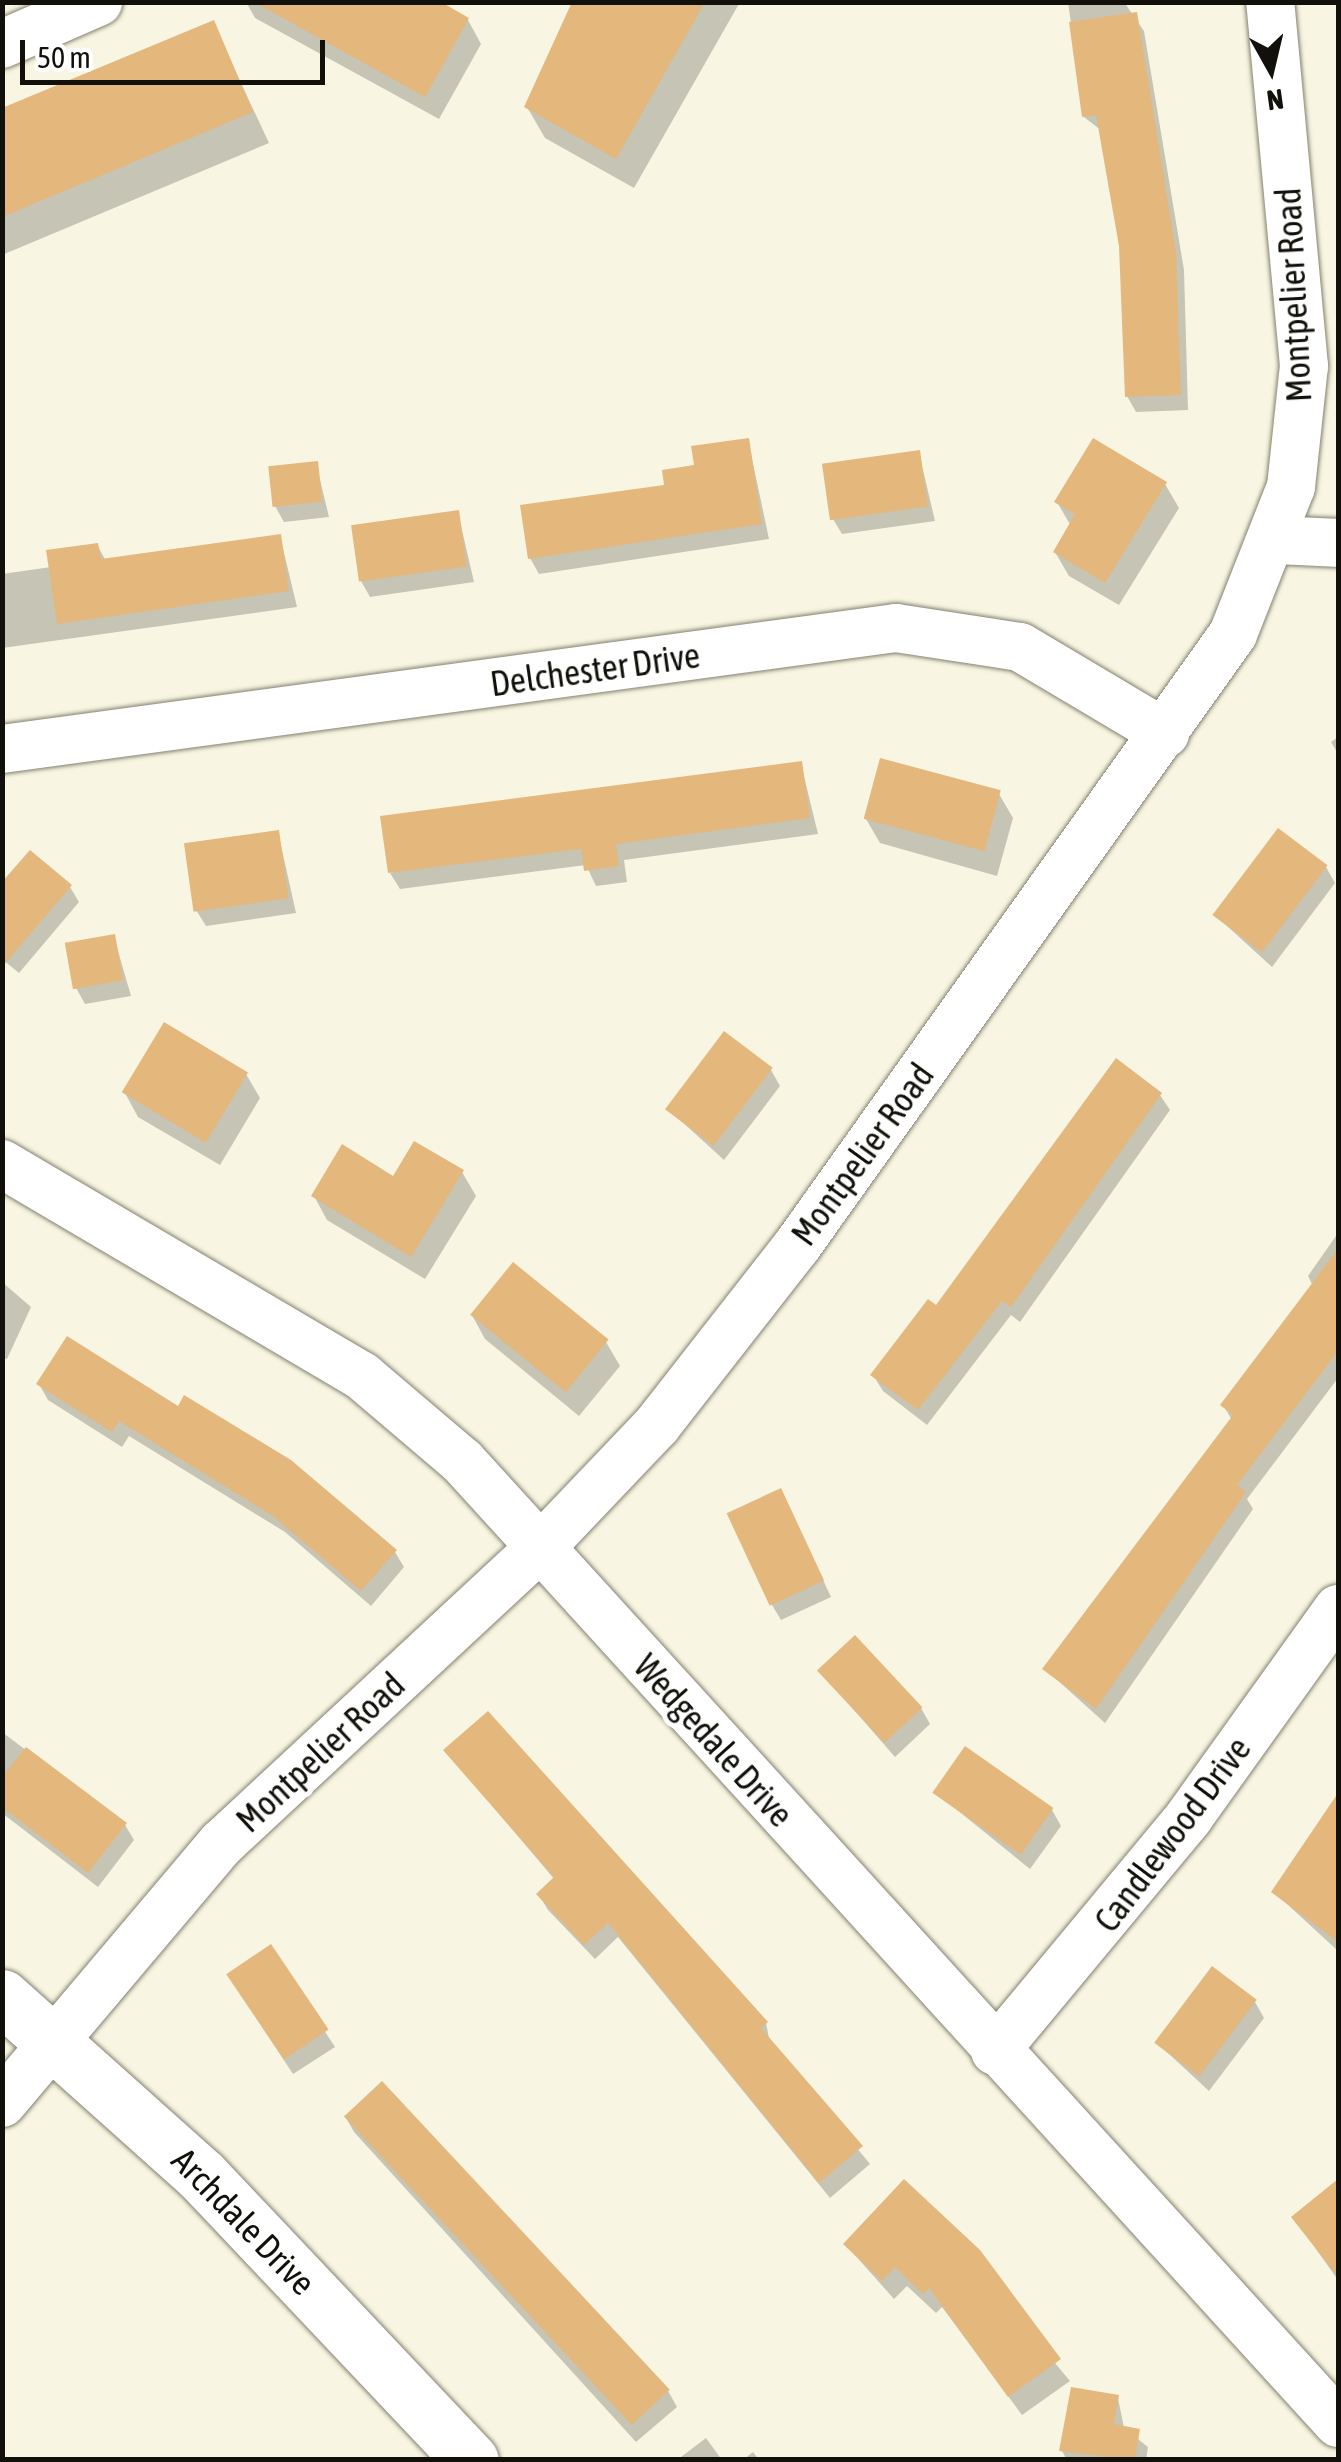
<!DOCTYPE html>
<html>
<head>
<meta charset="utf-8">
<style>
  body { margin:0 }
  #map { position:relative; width:1341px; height:2462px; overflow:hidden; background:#f8f5e2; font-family:"Asap Condensed",sans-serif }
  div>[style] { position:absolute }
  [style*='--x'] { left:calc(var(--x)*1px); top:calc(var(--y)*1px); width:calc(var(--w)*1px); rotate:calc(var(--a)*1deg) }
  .shadow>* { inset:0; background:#0003 }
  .building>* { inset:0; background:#e4b77c; transform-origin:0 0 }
  .roads { filter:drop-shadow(0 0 2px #83816f) drop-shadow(0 0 2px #83816f) }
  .minor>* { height:48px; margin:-24px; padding:0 24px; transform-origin:24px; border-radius:24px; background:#fff }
  .tertiary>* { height:55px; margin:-27.5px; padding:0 27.5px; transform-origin:27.5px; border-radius:27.5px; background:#fff }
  span { translate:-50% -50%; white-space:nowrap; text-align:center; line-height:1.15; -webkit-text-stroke:10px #fff; paint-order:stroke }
  .street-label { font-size:35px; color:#11100a }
  .frame { position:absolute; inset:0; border:5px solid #11100a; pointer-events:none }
  .north { position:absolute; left:1221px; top:20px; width:100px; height:100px; -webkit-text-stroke:8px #fff; paint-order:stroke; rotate:172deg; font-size:28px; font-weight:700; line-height:40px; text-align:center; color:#11100a }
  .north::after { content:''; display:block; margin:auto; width:35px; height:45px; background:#11100a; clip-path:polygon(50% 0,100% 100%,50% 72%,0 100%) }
  .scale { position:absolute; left:20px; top:40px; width:305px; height:45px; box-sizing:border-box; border:5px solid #11100a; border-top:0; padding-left:12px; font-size:30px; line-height:35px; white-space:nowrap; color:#11100a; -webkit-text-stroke:8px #fff; paint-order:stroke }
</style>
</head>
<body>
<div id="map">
  <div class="shadow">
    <div style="clip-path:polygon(246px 2px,436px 2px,468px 20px,481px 44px,439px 119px,255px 18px)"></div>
    <div style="clip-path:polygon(575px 2px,740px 2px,634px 188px,545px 138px,527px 107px)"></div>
    <div style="clip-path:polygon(1068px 2px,1124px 2px,1144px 31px,1184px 270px,1188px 410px,1136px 412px,1127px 396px,1122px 246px,1102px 131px,1084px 117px)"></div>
    <div style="clip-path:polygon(213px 23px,269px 143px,2px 255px,2px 111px)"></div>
    <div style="clip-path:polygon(748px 440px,769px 539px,539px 574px,530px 558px)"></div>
    <div style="clip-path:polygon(919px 453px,935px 521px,842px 534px,833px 519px)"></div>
    <div style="clip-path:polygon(316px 463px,329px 517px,284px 522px,275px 506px)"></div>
    <div style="clip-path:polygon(1165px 484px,1179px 508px,1119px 605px,1069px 576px,1055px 552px,1071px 526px,1057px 502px)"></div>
    <div style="clip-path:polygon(458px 513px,474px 582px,370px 597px,361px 581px)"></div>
    <div style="clip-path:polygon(280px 536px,297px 607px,2px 648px,2px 574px,51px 567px,97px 545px,106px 561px)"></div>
    <div style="clip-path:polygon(1338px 737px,1338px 754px,1331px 742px)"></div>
    <div style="clip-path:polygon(801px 764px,818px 834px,624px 860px,627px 882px,596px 886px,586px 865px,400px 889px,390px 873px)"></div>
    <div style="clip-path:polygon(999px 794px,1013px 818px,997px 876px,880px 843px,866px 819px)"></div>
    <div style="clip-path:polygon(278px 832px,296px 913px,206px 926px,196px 910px)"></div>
    <div style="clip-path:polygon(1326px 867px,1335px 883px,1272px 967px,1215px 915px)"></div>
    <div style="clip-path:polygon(70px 887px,79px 902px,19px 973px,2px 959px)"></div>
    <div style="clip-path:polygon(114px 937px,131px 996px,85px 1004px,76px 988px)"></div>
    <div style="clip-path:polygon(771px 1070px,780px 1086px,724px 1160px,668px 1109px)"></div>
    <div style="clip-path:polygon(246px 1074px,260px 1098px,220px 1165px,138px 1117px,125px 1093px)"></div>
    <div style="clip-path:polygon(1160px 1095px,1170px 1110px,1020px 1322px,1011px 1315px,927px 1425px,883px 1391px,873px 1375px)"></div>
    <div style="clip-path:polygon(462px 1172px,476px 1196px,425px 1279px,327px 1220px,314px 1196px)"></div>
    <div style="clip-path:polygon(1338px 1233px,1338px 1378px,1247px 1499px,1253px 1509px,1105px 1723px,1045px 1669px,1232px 1420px,1223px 1405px,1313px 1286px,1308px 1276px)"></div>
    <div style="clip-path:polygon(2px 1282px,31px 1307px,7px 1359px,2px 1358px)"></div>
    <div style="clip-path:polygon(472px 1315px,606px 1342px,620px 1366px,579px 1416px,485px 1339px)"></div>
    <div style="clip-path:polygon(39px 1384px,179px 1410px,395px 1552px,404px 1567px,371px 1606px,285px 1532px,129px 1436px,122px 1447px,48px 1400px)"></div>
    <div style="clip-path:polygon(789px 1507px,831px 1597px,781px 1620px,772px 1605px)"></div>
    <div style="clip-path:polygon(820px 1671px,921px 1708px,930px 1724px,895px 1757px)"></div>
    <div style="clip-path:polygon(2px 1732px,125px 1825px,134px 1840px,98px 1887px,2px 1813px)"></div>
    <div style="clip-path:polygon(446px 1751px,766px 2023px,770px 2043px,870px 2164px,830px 2198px,618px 1937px,595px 1959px,548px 1910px,539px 1895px,555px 1880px)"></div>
    <div style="clip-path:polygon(935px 1792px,1052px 1810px,1061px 1826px,1030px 1869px)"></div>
    <div style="clip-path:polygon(1338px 1797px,1338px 1951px,1274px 1892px)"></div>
    <div style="clip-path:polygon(270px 1947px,335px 2047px,293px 2074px,238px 1990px)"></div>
    <div style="clip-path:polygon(1255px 2002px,1264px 2018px,1209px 2091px,1156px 2042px)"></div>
    <div style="clip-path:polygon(382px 2084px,668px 2391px,677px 2407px,636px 2442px,354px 2132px,345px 2116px)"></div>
    <div style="clip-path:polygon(904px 2182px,1070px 2381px,1022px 2415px,942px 2307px,936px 2313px,907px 2286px,894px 2299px,846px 2245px)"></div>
    <div style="clip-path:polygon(1338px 2183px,1338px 2280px,1294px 2218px)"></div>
    <div style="clip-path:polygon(1118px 2398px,1124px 2428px,1148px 2447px,1146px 2460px,1067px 2460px,1062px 2451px)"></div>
    <div style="clip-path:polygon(706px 2438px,722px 2460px,677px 2460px)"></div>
    <div style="clip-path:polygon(753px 2452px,759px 2460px,743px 2460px)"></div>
  </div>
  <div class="building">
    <div style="clip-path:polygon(254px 2px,441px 2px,469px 18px,425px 97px)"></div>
    <div style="clip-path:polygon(572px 2px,705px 2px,616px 159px,524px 107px)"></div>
    <div style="clip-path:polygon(1137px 12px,1176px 252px,1181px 395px,1125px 397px,1119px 246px,1096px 115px,1082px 117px,1069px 22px)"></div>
    <div style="clip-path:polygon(214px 20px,253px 112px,2px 217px,2px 108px)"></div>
    <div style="clip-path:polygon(749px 438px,762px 524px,528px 559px,520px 505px,664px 485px,662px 470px,694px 465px,691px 446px)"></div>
    <div style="clip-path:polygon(1093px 438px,1167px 482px,1105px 583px,1053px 552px,1075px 514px,1054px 502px)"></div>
    <div style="left:920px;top:450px;width:57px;height:99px;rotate:82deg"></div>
    <div style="left:318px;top:461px;width:41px;height:50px;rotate:84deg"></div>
    <div style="left:459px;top:510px;width:57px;height:109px;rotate:82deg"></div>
    <div style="clip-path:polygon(281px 534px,289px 591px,57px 624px,46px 550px,98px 543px,101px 559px)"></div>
    <div style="left:880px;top:758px;width:125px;height:63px;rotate:15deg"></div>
    <div style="clip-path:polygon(802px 761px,810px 818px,616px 844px,619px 866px,584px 871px,581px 849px,388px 873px,380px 816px)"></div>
    <div style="left:1278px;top:828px;width:62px;height:109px;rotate:37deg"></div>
    <div style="left:279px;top:830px;width:69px;height:96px;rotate:82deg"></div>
    <div style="clip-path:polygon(30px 850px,72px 885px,2px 967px,2px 882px)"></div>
    <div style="left:115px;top:934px;width:47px;height:51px;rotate:80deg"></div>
    <div style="left:164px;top:1022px;width:98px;height:82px;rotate:31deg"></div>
    <div style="left:724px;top:1031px;width:61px;height:98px;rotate:37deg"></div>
    <div style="clip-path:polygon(1116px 1058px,1162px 1093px,1011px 1307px,1002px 1301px,918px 1410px,870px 1375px,928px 1299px,936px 1305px)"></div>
    <div style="clip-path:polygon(414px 1141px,464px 1170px,411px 1257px,311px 1196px,342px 1144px,393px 1176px)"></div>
    <div style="clip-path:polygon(1338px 1249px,1338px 1351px,1237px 1485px,1246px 1492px,1096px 1709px,1042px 1669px,1233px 1415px,1220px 1405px)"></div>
    <div style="left:513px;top:1262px;width:123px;height:68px;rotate:39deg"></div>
    <div style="clip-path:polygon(67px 1336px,178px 1406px,184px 1395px,291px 1460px,397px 1550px,361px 1591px,273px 1516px,119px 1421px,112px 1432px,36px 1384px)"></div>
    <div style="left:781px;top:1488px;width:102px;height:60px;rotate:65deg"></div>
    <div style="left:855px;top:1635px;width:99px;height:52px;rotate:47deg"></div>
    <div style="clip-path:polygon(488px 1711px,768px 2022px,761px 2028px,863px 2146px,819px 2183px,608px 1923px,584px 1945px,536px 1894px,554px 1877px,443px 1750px)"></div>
    <div style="left:965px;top:1746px;width:108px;height:57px;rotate:35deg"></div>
    <div style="clip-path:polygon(26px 1747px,127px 1823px,88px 1873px,2px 1807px,2px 1777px)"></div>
    <div style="clip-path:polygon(1338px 1793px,1338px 1942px,1271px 1892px)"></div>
    <div style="left:271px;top:1944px;width:103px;height:54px;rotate:56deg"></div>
    <div style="left:1212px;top:1966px;width:56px;height:96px;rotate:37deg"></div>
    <div style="left:382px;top:2081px;width:422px;height:52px;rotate:47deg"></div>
    <div style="clip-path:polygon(904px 2179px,980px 2250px,1061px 2359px,1008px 2397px,929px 2288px,923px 2294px,895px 2267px,882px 2281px,843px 2244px)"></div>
    <div style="clip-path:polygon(1338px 2179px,1338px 2277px,1291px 2217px)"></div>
    <div style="clip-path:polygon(1071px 2387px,1119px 2395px,1114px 2424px,1140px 2429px,1135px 2460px,1059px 2451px)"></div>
  </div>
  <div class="roads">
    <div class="minor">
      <div style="--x:2;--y:44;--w:105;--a:-23.6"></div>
      <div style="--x:1275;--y:540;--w:63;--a:2.7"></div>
      <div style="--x:2;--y:749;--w:902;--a:-7.71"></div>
      <div style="--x:896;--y:628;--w:125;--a:8.7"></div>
      <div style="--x:1020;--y:647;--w:169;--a:30.7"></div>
      <div style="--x:2;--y:1164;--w:418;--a:30.5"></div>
      <div style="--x:362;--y:1376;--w:131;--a:40.4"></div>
      <div style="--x:462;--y:1461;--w:1301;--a:47.68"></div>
      <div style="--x:995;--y:2051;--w:304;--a:-50.3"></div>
      <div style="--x:1189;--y:1817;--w:256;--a:-54.4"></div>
      <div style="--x:2;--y:2103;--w:341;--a:-49.8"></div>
      <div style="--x:222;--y:1843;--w:434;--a:-42.9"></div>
      <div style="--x:540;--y:1548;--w:170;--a:-46.4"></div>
      <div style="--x:657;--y:1425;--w:227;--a:-52"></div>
      <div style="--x:797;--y:1246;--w:751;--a:-54.53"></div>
      <div style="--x:1233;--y:634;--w:158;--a:-68.5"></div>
      <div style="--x:1291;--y:487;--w:122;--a:-83.9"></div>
      <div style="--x:1304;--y:366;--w:366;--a:-95.3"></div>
    </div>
    <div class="tertiary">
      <div style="--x:2;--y:1997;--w:268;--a:41.8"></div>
      <div style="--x:202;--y:2176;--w:391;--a:46.6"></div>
    </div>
  </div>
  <div class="street-label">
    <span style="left:1293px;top:295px;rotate:-93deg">Montpelier Road</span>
    <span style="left:595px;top:669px;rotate:-8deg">Delchester Drive</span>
    <span style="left:862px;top:1154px;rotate:-54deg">Montpelier Road</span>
    <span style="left:714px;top:1740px;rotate:48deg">Wedgedale Drive</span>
    <span style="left:320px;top:1752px;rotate:-43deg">Montpelier Road</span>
    <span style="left:1172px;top:1834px;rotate:-53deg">Candlewood Drive</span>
    <span style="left:244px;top:2221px;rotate:46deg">Archdale Drive</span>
  </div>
  <div class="frame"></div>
  <div class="north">N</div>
  <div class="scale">50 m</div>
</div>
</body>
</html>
